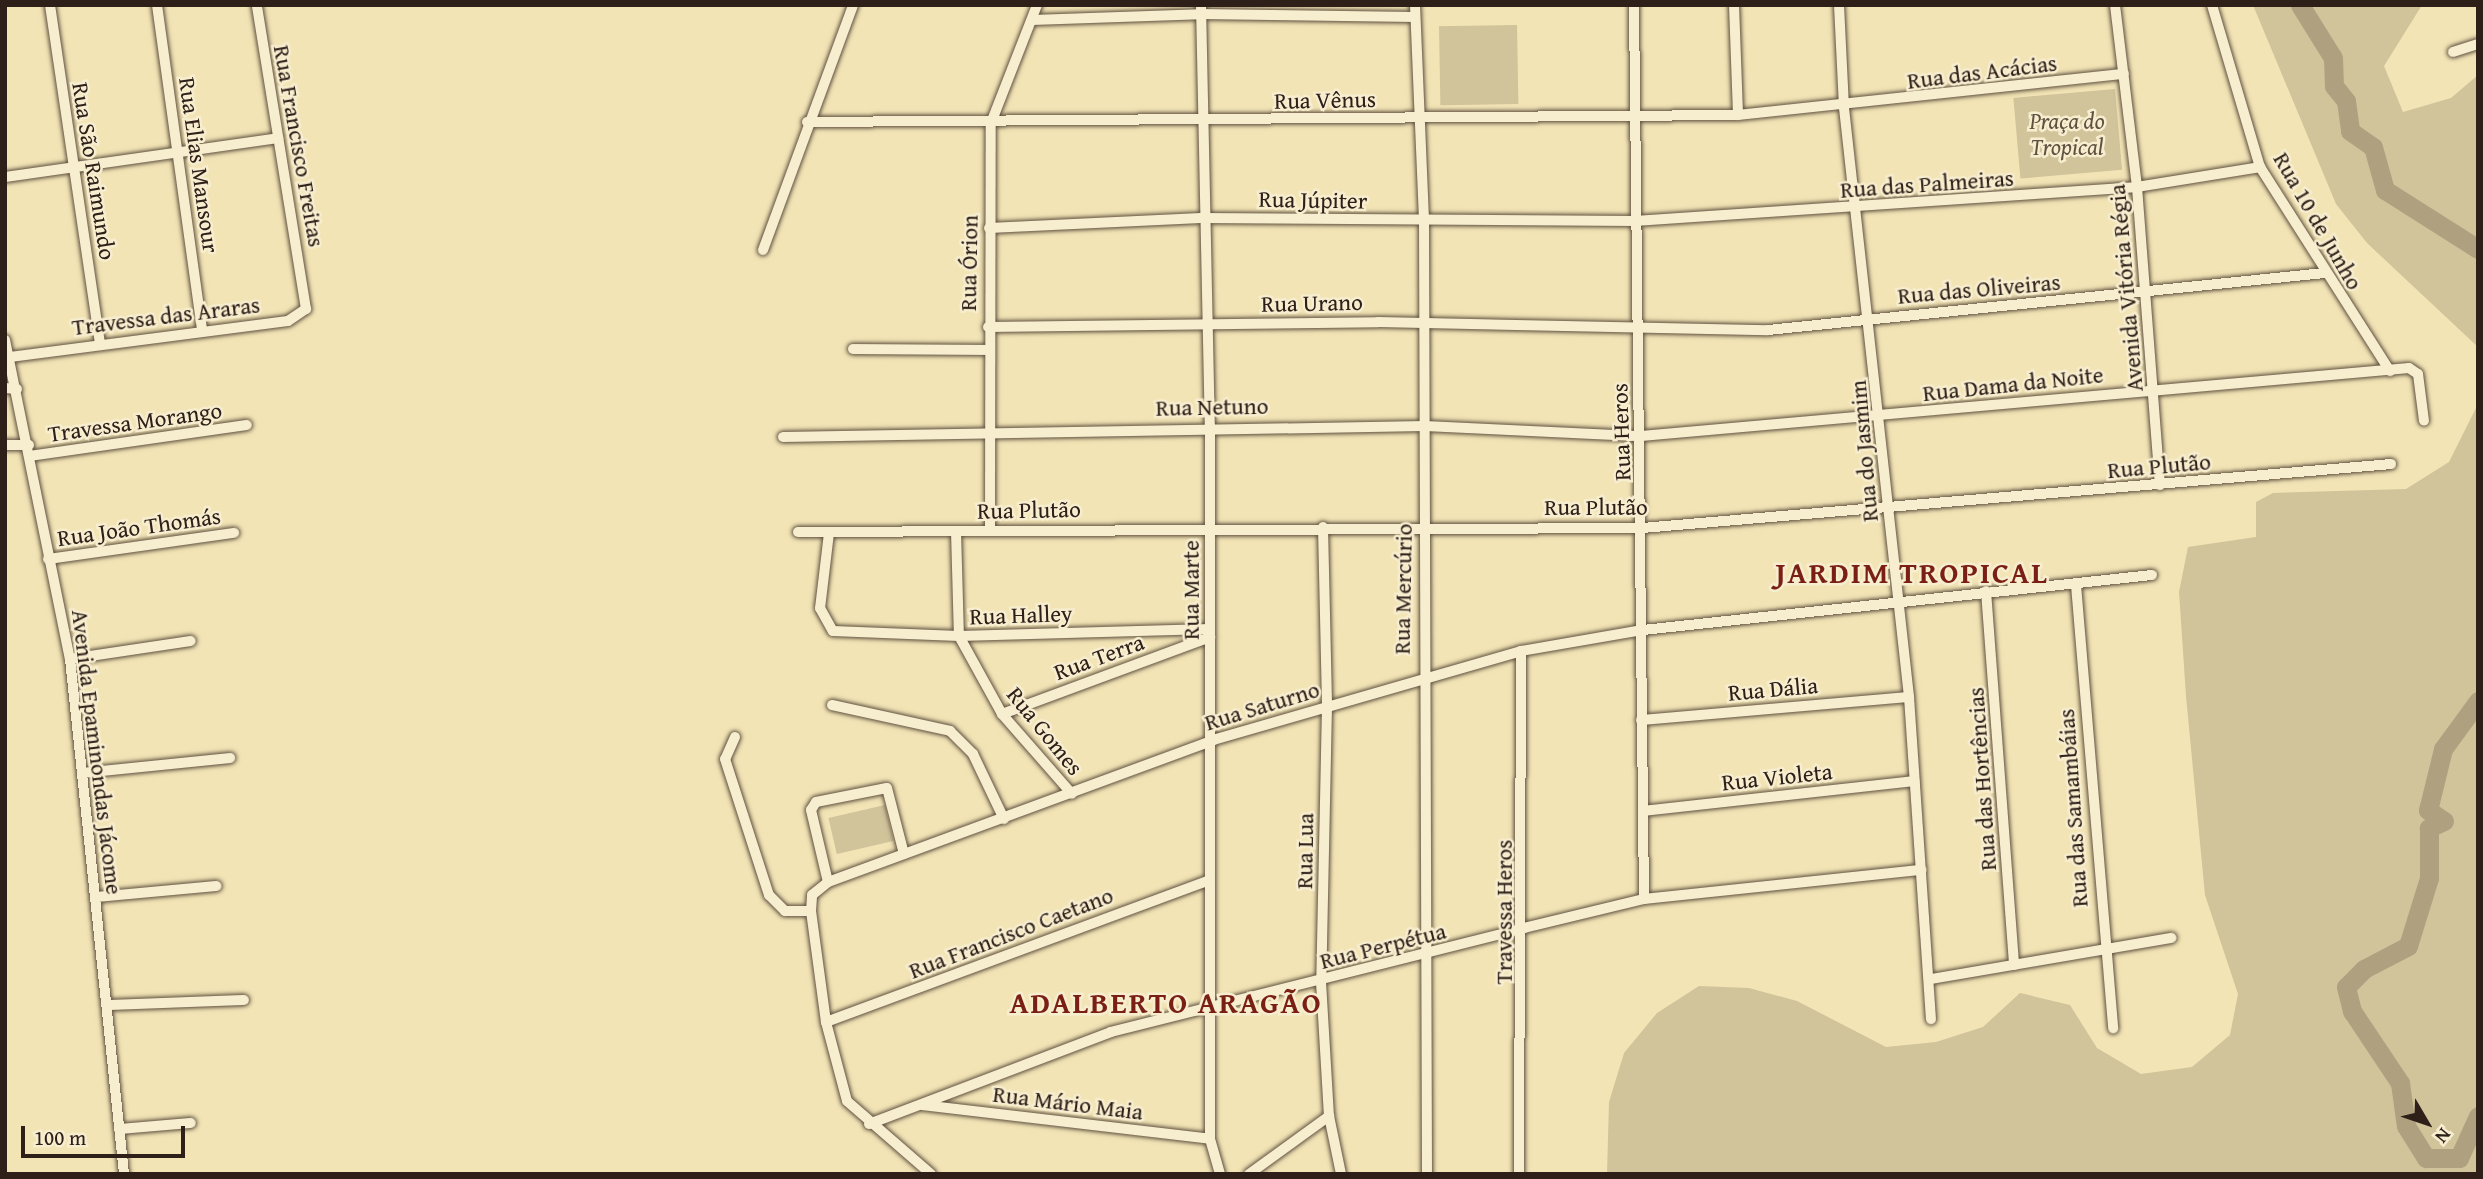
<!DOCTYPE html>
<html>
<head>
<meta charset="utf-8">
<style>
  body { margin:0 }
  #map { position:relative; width:2483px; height:1179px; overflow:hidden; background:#f2e4b5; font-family:"Gentium Book Plus",serif }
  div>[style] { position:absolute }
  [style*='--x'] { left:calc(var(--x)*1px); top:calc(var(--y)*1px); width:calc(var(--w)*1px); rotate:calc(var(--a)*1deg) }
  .green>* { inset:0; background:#d1c39a; transform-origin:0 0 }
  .river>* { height:19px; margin:-9.5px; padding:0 9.5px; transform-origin:9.5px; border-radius:9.5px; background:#afa180 }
  .roads { filter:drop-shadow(0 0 2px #5f5140) drop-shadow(0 0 2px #5f5140) }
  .street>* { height:10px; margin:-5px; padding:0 5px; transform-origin:5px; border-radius:5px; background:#f7edcf }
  span { translate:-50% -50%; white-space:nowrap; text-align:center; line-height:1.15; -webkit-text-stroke:5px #f7edcf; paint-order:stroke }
  .street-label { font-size:23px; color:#2e2019 }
  .park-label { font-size:23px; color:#5f5140; font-style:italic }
  .district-label { font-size:30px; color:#7a1f14; font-weight:700; letter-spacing:2px }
  .frame { position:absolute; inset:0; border:7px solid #2e2019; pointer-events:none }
  .north { position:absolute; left:2392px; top:1088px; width:70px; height:70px; -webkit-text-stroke:5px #f7edcf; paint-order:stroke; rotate:129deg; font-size:19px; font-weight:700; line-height:28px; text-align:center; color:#2e2019 }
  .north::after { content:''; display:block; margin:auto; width:24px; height:32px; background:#2e2019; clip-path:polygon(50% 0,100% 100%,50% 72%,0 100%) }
  .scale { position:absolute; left:21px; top:1126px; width:164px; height:32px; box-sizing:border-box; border:4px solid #2e2019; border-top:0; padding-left:9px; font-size:21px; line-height:24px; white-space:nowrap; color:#2e2019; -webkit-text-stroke:5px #f7edcf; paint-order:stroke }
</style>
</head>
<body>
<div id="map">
  <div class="green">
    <div style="clip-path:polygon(2253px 5px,2422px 5px,2384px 66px,2403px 112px,2451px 98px,2478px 75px,2478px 347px,2367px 243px,2336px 204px)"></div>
    <div style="left:1517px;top:25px;width:79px;height:78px;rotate:89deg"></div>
    <div style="left:2115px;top:89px;width:81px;height:102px;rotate:85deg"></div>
    <div style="clip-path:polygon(2478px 404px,2478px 1174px,1607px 1174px,1609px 1102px,1624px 1053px,1657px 1013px,1699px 986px,1749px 988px,1797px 1001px,1886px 1047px,1936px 1042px,1983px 1027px,2020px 993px,2070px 1005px,2097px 1048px,2141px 1074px,2192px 1067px,2230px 1035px,2238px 994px,2205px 895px,2186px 696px,2179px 592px,2188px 547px,2256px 537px,2256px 502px,2273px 493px,2406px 489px,2449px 462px)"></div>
    <div style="left:885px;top:805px;width:37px;height:58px;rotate:77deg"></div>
  </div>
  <div class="river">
    <div style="--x:2300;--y:5;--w:62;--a:58.1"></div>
    <div style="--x:2333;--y:58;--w:28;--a:88"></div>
    <div style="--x:2334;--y:86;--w:19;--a:51"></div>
    <div style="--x:2346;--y:101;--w:30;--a:82"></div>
    <div style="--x:2350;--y:131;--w:28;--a:35"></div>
    <div style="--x:2373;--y:147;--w:45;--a:74.4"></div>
    <div style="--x:2385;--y:190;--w:110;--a:32.4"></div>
    <div style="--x:2478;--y:701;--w:59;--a:126.1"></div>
    <div style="--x:2443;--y:749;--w:63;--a:103.8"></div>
    <div style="--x:2428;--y:810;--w:19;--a:35"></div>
    <div style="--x:2444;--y:821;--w:17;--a:155"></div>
    <div style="--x:2429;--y:828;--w:50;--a:90"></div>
    <div style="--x:2429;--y:878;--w:71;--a:107.2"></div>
    <div style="--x:2408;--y:946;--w:50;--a:152.4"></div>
    <div style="--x:2364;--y:969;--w:25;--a:135"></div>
    <div style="--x:2346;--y:987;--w:25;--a:76"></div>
    <div style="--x:2352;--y:1011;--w:87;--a:56.3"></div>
    <div style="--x:2400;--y:1083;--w:43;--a:82.1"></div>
    <div style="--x:2406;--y:1126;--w:38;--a:58"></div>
    <div style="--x:2426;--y:1158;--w:33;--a:0"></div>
    <div style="--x:2459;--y:1158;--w:46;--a:-65.7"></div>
  </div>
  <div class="roads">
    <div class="street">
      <div style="--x:50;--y:5;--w:341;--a:81.6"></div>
      <div style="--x:157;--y:5;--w:327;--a:82.1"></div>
      <div style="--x:1201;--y:5;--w:421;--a:88.8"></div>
      <div style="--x:1210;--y:426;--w:713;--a:90"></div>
      <div style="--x:1210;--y:1139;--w:36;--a:74"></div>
      <div style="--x:1415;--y:5;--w:215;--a:87.6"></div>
      <div style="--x:1424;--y:220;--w:954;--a:89.82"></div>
      <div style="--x:1634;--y:5;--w:894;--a:89.36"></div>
      <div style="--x:1734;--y:5;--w:110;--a:87.9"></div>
      <div style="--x:1839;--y:5;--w:103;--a:87.2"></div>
      <div style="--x:1844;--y:108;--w:593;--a:83.7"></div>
      <div style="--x:1909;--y:697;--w:323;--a:86.1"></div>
      <div style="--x:2115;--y:5;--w:183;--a:83.1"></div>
      <div style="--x:2137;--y:187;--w:299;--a:85.6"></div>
      <div style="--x:2212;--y:5;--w:169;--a:73.5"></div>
      <div style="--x:2260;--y:167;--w:242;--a:57.5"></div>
      <div style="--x:1032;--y:20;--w:168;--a:-2"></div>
      <div style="--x:1200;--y:14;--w:215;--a:0.8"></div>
      <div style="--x:2453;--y:52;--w:26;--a:-18"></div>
      <div style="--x:807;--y:122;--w:931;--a:-0.43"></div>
      <div style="--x:1738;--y:115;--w:388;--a:-6.1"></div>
      <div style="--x:5;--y:177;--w:276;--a:-8.1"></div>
      <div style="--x:989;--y:228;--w:212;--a:-2.7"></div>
      <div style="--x:1201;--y:218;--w:435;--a:0.4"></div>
      <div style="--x:1636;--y:221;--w:502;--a:-3.88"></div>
      <div style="--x:2137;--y:187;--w:125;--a:-9.2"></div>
      <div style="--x:763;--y:250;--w:261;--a:-69.8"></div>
      <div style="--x:988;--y:327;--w:390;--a:-0.7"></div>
      <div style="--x:1378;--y:322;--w:390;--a:1.2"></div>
      <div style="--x:1768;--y:330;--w:559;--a:-5.85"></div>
      <div style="--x:5;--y:340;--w:326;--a:78.5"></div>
      <div style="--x:70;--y:659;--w:518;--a:84.01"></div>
      <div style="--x:853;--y:349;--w:136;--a:0.4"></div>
      <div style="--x:10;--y:357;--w:280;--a:-7.4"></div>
      <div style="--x:288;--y:321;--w:22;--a:-34"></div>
      <div style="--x:306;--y:309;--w:308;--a:-99.2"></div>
      <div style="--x:5;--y:388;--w:12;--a:5"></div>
      <div style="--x:783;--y:437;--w:642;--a:-0.98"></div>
      <div style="--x:1425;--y:426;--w:216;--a:2.7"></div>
      <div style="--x:1641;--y:436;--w:771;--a:-5.06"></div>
      <div style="--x:2409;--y:368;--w:11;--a:34"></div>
      <div style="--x:2418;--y:374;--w:47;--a:82.7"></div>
      <div style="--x:5;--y:445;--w:24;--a:0"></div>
      <div style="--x:29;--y:456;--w:220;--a:-8.1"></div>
      <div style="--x:1323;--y:527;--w:179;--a:88.7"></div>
      <div style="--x:1327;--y:706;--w:276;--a:91.2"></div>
      <div style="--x:1321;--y:982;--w:134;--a:86.6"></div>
      <div style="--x:1329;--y:1116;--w:59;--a:78.3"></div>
      <div style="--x:990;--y:529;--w:406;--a:-89.9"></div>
      <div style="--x:991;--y:123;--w:127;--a:-68.7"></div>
      <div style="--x:956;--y:531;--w:105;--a:88.4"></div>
      <div style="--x:959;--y:636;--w:89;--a:61.1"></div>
      <div style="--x:1002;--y:714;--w:106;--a:48.8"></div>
      <div style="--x:798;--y:532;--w:844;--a:-0.27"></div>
      <div style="--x:1642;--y:528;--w:752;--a:-4.88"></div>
      <div style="--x:829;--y:533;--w:76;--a:96.8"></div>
      <div style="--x:820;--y:608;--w:26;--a:61"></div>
      <div style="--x:833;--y:631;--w:126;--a:2.3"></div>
      <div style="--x:959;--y:636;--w:251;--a:-1.6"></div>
      <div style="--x:48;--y:559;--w:188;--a:-8"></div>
      <div style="--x:2076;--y:585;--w:445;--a:85.2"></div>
      <div style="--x:1986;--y:591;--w:375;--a:85.7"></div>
      <div style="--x:70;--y:659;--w:122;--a:-8.5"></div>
      <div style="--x:832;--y:705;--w:121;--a:12.4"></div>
      <div style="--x:950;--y:731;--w:33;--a:45"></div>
      <div style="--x:973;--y:754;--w:72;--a:64.5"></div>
      <div style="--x:1002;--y:714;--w:222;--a:-20.3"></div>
      <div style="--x:1641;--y:720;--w:269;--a:-4.9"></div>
      <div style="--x:735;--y:737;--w:24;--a:114"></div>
      <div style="--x:725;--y:759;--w:143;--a:72.1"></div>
      <div style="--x:769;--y:895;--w:23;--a:45"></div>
      <div style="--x:785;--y:911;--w:26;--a:0"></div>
      <div style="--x:82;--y:773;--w:149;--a:-5.8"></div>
      <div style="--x:1643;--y:811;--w:273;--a:-6.3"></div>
      <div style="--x:828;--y:882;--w:74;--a:-103.3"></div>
      <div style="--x:811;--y:810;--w:9;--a:-58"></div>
      <div style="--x:816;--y:802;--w:72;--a:-11.2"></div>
      <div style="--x:887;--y:788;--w:68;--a:75.6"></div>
      <div style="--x:96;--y:897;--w:121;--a:-5.2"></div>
      <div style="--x:1931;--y:979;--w:244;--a:-9.7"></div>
      <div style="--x:108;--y:1005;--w:136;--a:-2.1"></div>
      <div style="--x:826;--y:1022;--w:409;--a:-20.3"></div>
      <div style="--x:922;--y:1105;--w:290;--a:6.7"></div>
      <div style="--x:869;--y:1124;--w:259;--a:-20.8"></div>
      <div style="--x:1111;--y:1032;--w:426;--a:-14.1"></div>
      <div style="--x:1524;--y:928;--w:123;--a:-13.6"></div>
      <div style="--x:1644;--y:899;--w:279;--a:-6"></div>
      <div style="--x:119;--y:1129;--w:72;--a:-4.8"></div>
      <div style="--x:931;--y:1174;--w:111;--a:-139"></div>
      <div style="--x:847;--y:1101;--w:82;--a:-104.9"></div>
      <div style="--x:826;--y:1022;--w:112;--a:-97.7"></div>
      <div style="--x:811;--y:911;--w:16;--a:-86"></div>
      <div style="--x:812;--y:895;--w:21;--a:-39"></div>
      <div style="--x:828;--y:882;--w:410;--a:-20.2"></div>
      <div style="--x:1213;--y:740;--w:321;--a:-16.1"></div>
      <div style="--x:1521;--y:651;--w:124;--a:-9.8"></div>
      <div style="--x:1643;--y:630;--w:512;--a:-6.17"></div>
      <div style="--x:1249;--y:1174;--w:99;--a:-35.9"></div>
      <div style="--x:1519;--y:1174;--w:523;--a:-89.78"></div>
    </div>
  </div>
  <div class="street-label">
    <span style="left:1982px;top:72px;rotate:-7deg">Rua das Acácias</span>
    <span style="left:1325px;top:100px;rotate:-1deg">Rua Vênus</span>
    <span style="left:299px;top:146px;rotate:80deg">Rua Francisco Freitas</span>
    <span style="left:199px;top:165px;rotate:82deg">Rua Elias Mansour</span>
    <span style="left:94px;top:171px;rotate:81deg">Rua São Raimundo</span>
    <span style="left:1927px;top:184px;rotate:-4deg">Rua das Palmeiras</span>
    <span style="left:1313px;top:200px;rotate:1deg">Rua Júpiter</span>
    <span style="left:2318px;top:221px;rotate:60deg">Rua 10 de Junho</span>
    <span style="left:969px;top:263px;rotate:-89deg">Rua Órion</span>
    <span style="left:2126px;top:288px;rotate:-95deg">Avenida Vitória Régia</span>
    <span style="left:1979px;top:289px;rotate:-5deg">Rua das Oliveiras</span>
    <span style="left:1312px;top:303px;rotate:-1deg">Rua Urano</span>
    <span style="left:166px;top:316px;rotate:-7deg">Travessa das Araras</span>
    <span style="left:2013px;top:384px;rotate:-6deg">Rua Dama da Noite</span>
    <span style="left:1212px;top:407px;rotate:-1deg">Rua Netuno</span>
    <span style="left:135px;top:422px;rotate:-8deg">Travessa Morango</span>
    <span style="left:1621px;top:432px;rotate:-92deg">Rua Heros</span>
    <span style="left:1864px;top:451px;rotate:-95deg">Rua do Jasmim</span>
    <span style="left:2159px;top:466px;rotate:-5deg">Rua Plutão</span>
    <span style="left:1596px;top:507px">Rua Plutão</span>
    <span style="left:1029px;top:510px;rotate:-1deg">Rua Plutão</span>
    <span style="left:139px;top:527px;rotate:-8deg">Rua João Thomás</span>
    <span style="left:1403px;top:589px;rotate:-89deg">Rua Mercúrio</span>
    <span style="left:1191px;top:590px;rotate:-90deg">Rua Marte</span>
    <span style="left:1021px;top:615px;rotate:-2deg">Rua Halley</span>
    <span style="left:1099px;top:657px;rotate:-20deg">Rua Terra</span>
    <span style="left:1773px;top:689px;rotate:-5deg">Rua Dália</span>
    <span style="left:1262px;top:706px;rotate:-17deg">Rua Saturno</span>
    <span style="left:1045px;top:731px;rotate:51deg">Rua Gomes</span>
    <span style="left:97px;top:752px;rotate:83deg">Avenida Epaminondas Jácome</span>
    <span style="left:1777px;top:777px;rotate:-6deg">Rua Violeta</span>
    <span style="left:1982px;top:779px;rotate:-94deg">Rua das Hortências</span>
    <span style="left:2073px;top:808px;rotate:-94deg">Rua das Samambáias</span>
    <span style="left:1305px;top:851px;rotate:-89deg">Rua Lua</span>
    <span style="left:1504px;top:912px;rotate:-90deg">Travessa Heros</span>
    <span style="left:1011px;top:933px;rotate:-21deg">Rua Francisco Caetano</span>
    <span style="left:1383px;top:946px;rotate:-14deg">Rua Perpétua</span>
    <span style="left:1068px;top:1103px;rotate:7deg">Rua Mário Maia</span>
  </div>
  <div class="park-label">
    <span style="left:2067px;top:134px">Praça do<br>Tropical</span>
  </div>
  <div class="district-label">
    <span style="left:1912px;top:572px">JARDIM TROPICAL</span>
    <span style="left:1166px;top:1002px">ADALBERTO ARAGÃO</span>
  </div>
  <div class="frame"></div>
  <div class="north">N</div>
  <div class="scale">100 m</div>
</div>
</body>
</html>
